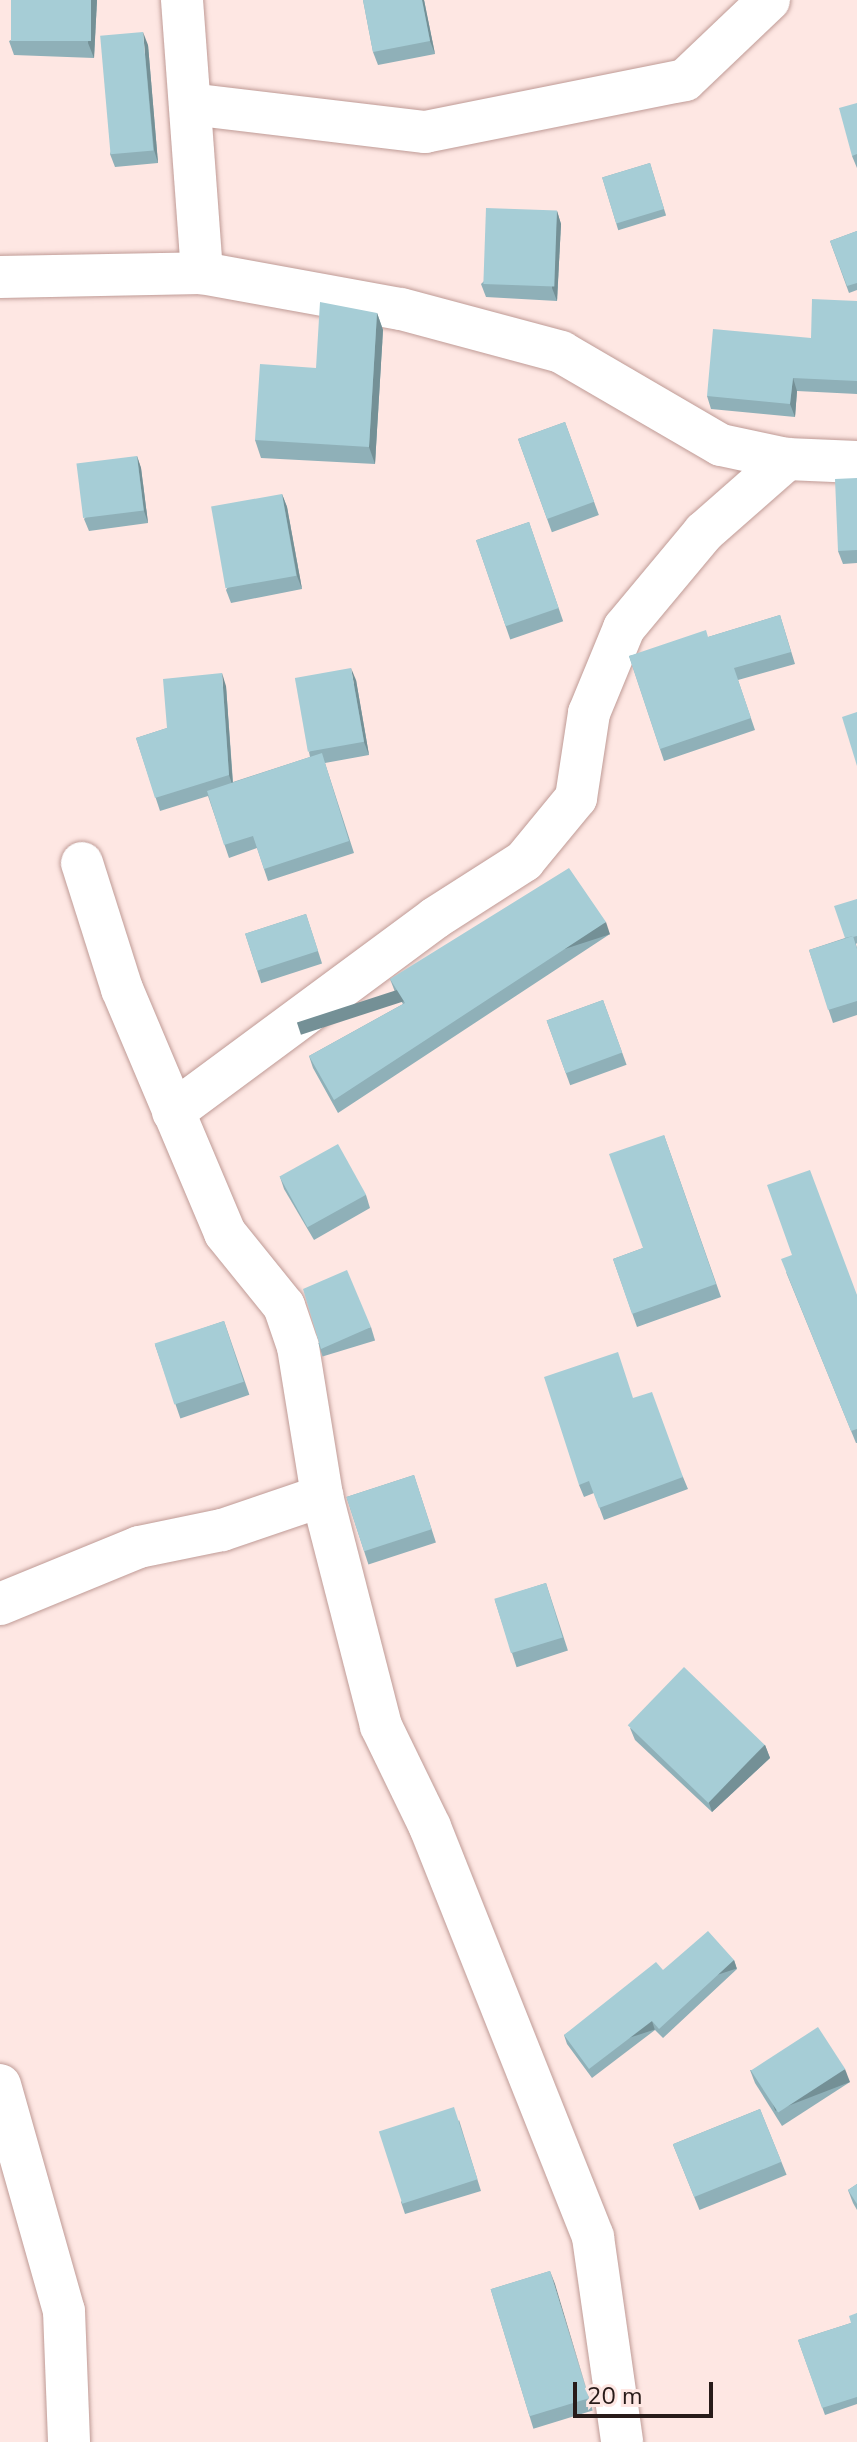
<!DOCTYPE html>
<html>
<head>
<meta charset="utf-8">
<style>
  body { margin:0 }
  #map { position:relative; width:857px; height:2442px; overflow:hidden; background:#fee7e3; font-family:"Nunito Sans",sans-serif }
  div>[style] { position:absolute }
  [style*='--x'] { left:calc(var(--x)*1px); top:calc(var(--y)*1px); width:calc(var(--w)*1px); rotate:calc(var(--a)*1deg) }
  .roads { filter:drop-shadow(0 0 2px #bf9b96) drop-shadow(0 0 2px #bf9b96) }
  .minor>* { height:42px; margin:-21px; padding:0 21px; transform-origin:21px; border-radius:21px; background:#fff }
  .wall>* { inset:0; background:#8fb0b8; transform-origin:0 0 }
  .shaded-wall>* { inset:0; background:#749096; transform-origin:0 0 }
  .building>* { inset:0; background:#a6cdd6; transform-origin:0 0 }
  span { translate:-50% -50%; white-space:nowrap; text-align:center; line-height:1.15; -webkit-text-stroke:7px #fee7e3; paint-order:stroke }
  .scale { position:absolute; left:573px; top:2382px; width:140px; height:36px; box-sizing:border-box; border:4px solid #281b19; border-top:0; padding-left:10px; font-size:24px; line-height:28px; white-space:nowrap; color:#281b19; -webkit-text-stroke:6px #fee7e3; paint-order:stroke }
</style>
</head>
<body>
<div id="map">
  <div class="roads">
    <div class="minor">
      <div style="--x:182;--y:0;--w:274;--a:85.8"></div>
      <div style="--x:190;--y:104;--w:237;--a:6.8"></div>
      <div style="--x:425;--y:132;--w:265;--a:-11.3"></div>
      <div style="--x:685;--y:80;--w:116;--a:-43.6"></div>
      <div style="--x:0;--y:277;--w:202;--a:-1.1"></div>
      <div style="--x:202;--y:273;--w:202;--a:10.3"></div>
      <div style="--x:401;--y:309;--w:166;--a:15"></div>
      <div style="--x:561;--y:352;--w:185;--a:30.2"></div>
      <div style="--x:721;--y:445;--w:67;--a:12"></div>
      <div style="--x:787;--y:459;--w:70;--a:2.5"></div>
      <div style="--x:82;--y:863;--w:132;--a:72.4"></div>
      <div style="--x:122;--y:989;--w:265;--a:67.1"></div>
      <div style="--x:225;--y:1233;--w:94;--a:51.1"></div>
      <div style="--x:284;--y:1306;--w:43;--a:71.1"></div>
      <div style="--x:298;--y:1347;--w:151;--a:80.8"></div>
      <div style="--x:322;--y:1496;--w:237;--a:75.6"></div>
      <div style="--x:381;--y:1726;--w:112;--a:64.1"></div>
      <div style="--x:430;--y:1827;--w:441;--a:68.3"></div>
      <div style="--x:593;--y:2237;--w:207;--a:81.9"></div>
      <div style="--x:173;--y:1112;--w:326;--a:-36.5"></div>
      <div style="--x:435;--y:918;--w:106;--a:-32.6"></div>
      <div style="--x:524;--y:861;--w:82;--a:-50.5"></div>
      <div style="--x:576;--y:798;--w:86;--a:-81.3"></div>
      <div style="--x:589;--y:713;--w:92;--a:-67.6"></div>
      <div style="--x:624;--y:628;--w:125;--a:-50.2"></div>
      <div style="--x:704;--y:532;--w:111;--a:-41.3"></div>
      <div style="--x:0;--y:1604;--w:150;--a:-22.3"></div>
      <div style="--x:139;--y:1547;--w:85;--a:-11.6"></div>
      <div style="--x:222;--y:1530;--w:106;--a:-18.8"></div>
      <div style="--x:0;--y:2085;--w:235;--a:74.2"></div>
      <div style="--x:64;--y:2311;--w:131;--a:87.8"></div>
    </div>
  </div>
  <div class="wall">
    <div style="clip-path:polygon(97px 0,94px 58px,14px 55px,9px 41px)"></div>
    <div style="clip-path:polygon(363px 0,424px 0,435px 54px,378px 65px,373px 52px)"></div>
    <div style="clip-path:polygon(148px 45px,158px 163px,115px 167px,110px 154px)"></div>
    <div style="clip-path:polygon(857px 103px,857px 168px,852px 156px)"></div>
    <div style="left:650px;top:163px;width:55px;height:50px;rotate:73deg"></div>
    <div style="clip-path:polygon(557px 211px,561px 224px,557px 301px,486px 297px,481px 284px)"></div>
    <div style="clip-path:polygon(857px 231px,857px 290px,849px 293px,830px 241px)"></div>
    <div style="clip-path:polygon(857px 301px,857px 394px,797px 391px,795px 417px,711px 409px,707px 396px,811px 338px)"></div>
    <div style="clip-path:polygon(377px 313px,383px 330px,375px 464px,261px 458px,255px 440px,316px 368px)"></div>
    <div style="left:565px;top:422px;width:99px;height:50px;rotate:70deg"></div>
    <div style="clip-path:polygon(137px 456px,141px 468px,148px 523px,89px 531px,84px 519px)"></div>
    <div style="clip-path:polygon(857px 478px,857px 563px,843px 564px,838px 551px)"></div>
    <div style="clip-path:polygon(282px 494px,287px 507px,302px 589px,231px 603px,226px 590px)"></div>
    <div style="left:529px;top:522px;width:105px;height:56px;rotate:71deg"></div>
    <div style="clip-path:polygon(780px 615px,795px 664px,738px 680px,755px 730px,664px 761px,629px 656px,708px 637px)"></div>
    <div style="clip-path:polygon(356px 680px,369px 755px,325px 763px,354px 853px,268px 881px,257px 848px,229px 858px,208px 796px,160px 811px,136px 738px,167px 728px,226px 686px,233px 782px,310px 757px,309px 752px)"></div>
    <div style="clip-path:polygon(857px 899px,857px 943px,856px 944px,857px 948px,857px 1015px,833px 1023px,809px 950px,845px 938px)"></div>
    <div style="left:306px;top:914px;width:52px;height:64px;rotate:72deg"></div>
    <div style="clip-path:polygon(610px 934px,338px 1113px,313px 1068px,309px 1056px,403px 1004px,395px 992px,390px 979px)"></div>
    <div style="left:603px;top:1000px;width:69px;height:60px;rotate:70deg"></div>
    <div style="clip-path:polygon(664px 1135px,721px 1297px,637px 1327px,613px 1259px,643px 1248px)"></div>
    <div style="clip-path:polygon(280px 1177px,366px 1195px,370px 1208px,314px 1240px,284px 1189px)"></div>
    <div style="clip-path:polygon(786px 1272px,857px 1295px,857px 1443px,856px 1443px)"></div>
    <div style="left:224px;top:1321px;width:78px;height:73px;rotate:71deg"></div>
    <div style="left:371px;top:1327px;width:14px;height:55px;rotate:73deg"></div>
    <div style="clip-path:polygon(633px 1398px,683px 1477px,688px 1489px,604px 1520px,594px 1493px,584px 1497px,579px 1485px)"></div>
    <div style="left:414px;top:1475px;width:71px;height:71px;rotate:72deg"></div>
    <div style="left:546px;top:1583px;width:71px;height:54px;rotate:72deg"></div>
    <div style="clip-path:polygon(630px 1728px,765px 1745px,770px 1758px,712px 1812px,635px 1740px)"></div>
    <div style="clip-path:polygon(734px 1960px,737px 1969px,663px 2038px,655px 2030px,592px 2078px,567px 2044px,564px 2035px,663px 1970px)"></div>
    <div style="clip-path:polygon(750px 2070px,850px 2082px,782px 2126px,755px 2083px)"></div>
    <div style="left:760px;top:2109px;width:71px;height:94px;rotate:68deg"></div>
    <div style="clip-path:polygon(459px 2120px,481px 2191px,405px 2214px,401px 2202px)"></div>
    <div style="clip-path:polygon(857px 2184px,857px 2210px,853px 2203px,848px 2190px)"></div>
    <div style="left:550px;top:2271px;width:146px;height:62px;rotate:73deg"></div>
    <div style="clip-path:polygon(857px 2313px,857px 2404px,825px 2415px,798px 2340px,851px 2323px)"></div>
  </div>
  <div class="shaded-wall">
    <div style="clip-path:polygon(91px 0,97px 0,94px 58px,88px 43px)"></div>
    <div style="clip-path:polygon(422px 0,424px 0,435px 54px,430px 41px)"></div>
    <div style="clip-path:polygon(143px 32px,148px 45px,158px 163px,154px 150px)"></div>
    <div style="clip-path:polygon(557px 211px,561px 224px,557px 301px,552px 288px)"></div>
    <div style="clip-path:polygon(377px 313px,383px 330px,375px 464px,369px 447px)"></div>
    <div style="clip-path:polygon(793px 378px,797px 391px,795px 417px,790px 404px)"></div>
    <div style="clip-path:polygon(137px 456px,141px 468px,148px 523px,144px 511px)"></div>
    <div style="clip-path:polygon(282px 494px,287px 507px,302px 589px,297px 576px)"></div>
    <div style="clip-path:polygon(351px 668px,356px 680px,369px 755px,364px 742px)"></div>
    <div style="clip-path:polygon(222px 673px,226px 686px,233px 787px,229px 775px)"></div>
    <div style="left:606px;top:922px;width:13px;height:325px;rotate:72deg"></div>
    <div style="clip-path:polygon(765px 1745px,770px 1758px,712px 1812px,708px 1800px)"></div>
    <div style="left:734px;top:1960px;width:9px;height:102px;rotate:72deg"></div>
    <div style="left:652px;top:2021px;width:9px;height:79px;rotate:72deg"></div>
    <div style="left:845px;top:2069px;width:14px;height:80px;rotate:69deg"></div>
    <div style="clip-path:polygon(550px 2271px,555px 2284px,593px 2411px,589px 2398px)"></div>
  </div>
  <div class="building">
    <div style="left:11px;top:0;width:80px;height:41px"></div>
    <div style="clip-path:polygon(363px 0,422px 0,430px 41px,373px 52px)"></div>
    <div style="left:143px;top:32px;width:119px;height:43px;rotate:85deg"></div>
    <div style="clip-path:polygon(857px 103px,857px 154px,852px 156px,839px 108px)"></div>
    <div style="left:650px;top:163px;width:48px;height:50px;rotate:73deg"></div>
    <div style="left:486px;top:208px;width:71px;height:76px;rotate:2deg"></div>
    <div style="clip-path:polygon(857px 231px,857px 283px,847px 286px,830px 241px)"></div>
    <div style="clip-path:polygon(812px 299px,857px 301px,857px 381px,793px 378px,790px 404px,707px 396px,713px 329px,811px 338px)"></div>
    <div style="clip-path:polygon(320px 302px,377px 313px,369px 447px,255px 440px,260px 364px,316px 368px)"></div>
    <div style="left:565px;top:422px;width:85px;height:50px;rotate:70deg"></div>
    <div style="left:137px;top:456px;width:55px;height:61px;rotate:83deg"></div>
    <div style="clip-path:polygon(857px 478px,857px 550px,838px 551px,835px 479px)"></div>
    <div style="left:282px;top:494px;width:83px;height:72px;rotate:80deg"></div>
    <div style="left:529px;top:522px;width:91px;height:56px;rotate:71deg"></div>
    <div style="clip-path:polygon(780px 615px,791px 652px,734px 668px,751px 718px,660px 749px,629px 656px,706px 630px,708px 637px)"></div>
    <div style="left:351px;top:668px;width:75px;height:57px;rotate:80deg"></div>
    <div style="clip-path:polygon(222px 673px,229px 775px,155px 798px,136px 738px,167px 728px,163px 679px)"></div>
    <div style="clip-path:polygon(857px 712px,857px 766px,842px 717px)"></div>
    <div style="clip-path:polygon(322px 753px,349px 841px,264px 869px,253px 836px,224px 845px,207px 791px)"></div>
    <div style="clip-path:polygon(569px 868px,606px 922px,334px 1100px,309px 1056px,405px 1003px,390px 979px)"></div>
    <div style="clip-path:polygon(857px 899px,857px 936px,853px 937px,853px 936px,845px 938px,834px 906px)"></div>
    <div style="left:306px;top:914px;width:39px;height:64px;rotate:72deg"></div>
    <div style="clip-path:polygon(853px 936px,857px 949px,857px 1001px,828px 1010px,809px 950px)"></div>
    <div style="left:603px;top:1000px;width:56px;height:60px;rotate:70deg"></div>
    <div style="clip-path:polygon(664px 1135px,716px 1284px,632px 1314px,613px 1259px,643px 1248px,609px 1154px)"></div>
    <div style="left:338px;top:1144px;width:58px;height:67px;rotate:61deg"></div>
    <div style="clip-path:polygon(810px 1170px,857px 1295px,857px 1429px,851px 1431px,781px 1259px,792px 1255px,767px 1185px)"></div>
    <div style="clip-path:polygon(347px 1270px,371px 1327px,321px 1349px,303px 1289px)"></div>
    <div style="left:224px;top:1321px;width:64px;height:73px;rotate:72deg"></div>
    <div style="clip-path:polygon(618px 1352px,633px 1398px,652px 1392px,683px 1477px,599px 1508px,589px 1481px,579px 1485px,544px 1377px)"></div>
    <div style="left:414px;top:1475px;width:57px;height:71px;rotate:72deg"></div>
    <div style="left:546px;top:1583px;width:57px;height:54px;rotate:73deg"></div>
    <div style="left:684px;top:1667px;width:112px;height:81px;rotate:44deg"></div>
    <div style="clip-path:polygon(708px 1931px,734px 1960px,659px 2029px,652px 2021px,589px 2069px,564px 2035px,656px 1962px,663px 1970px)"></div>
    <div style="left:818px;top:2027px;width:50px;height:80px;rotate:57deg"></div>
    <div style="left:454px;top:2107px;width:76px;height:79px;rotate:72deg"></div>
    <div style="left:760px;top:2109px;width:57px;height:94px;rotate:68deg"></div>
    <div style="clip-path:polygon(857px 2184px,857px 2204px,848px 2190px)"></div>
    <div style="left:550px;top:2271px;width:133px;height:62px;rotate:73deg"></div>
    <div style="clip-path:polygon(857px 2313px,857px 2397px,822px 2408px,798px 2340px,851px 2323px,849px 2316px)"></div>
  </div>
  <div class="scale">20 m</div>
</div>
</body>
</html>
